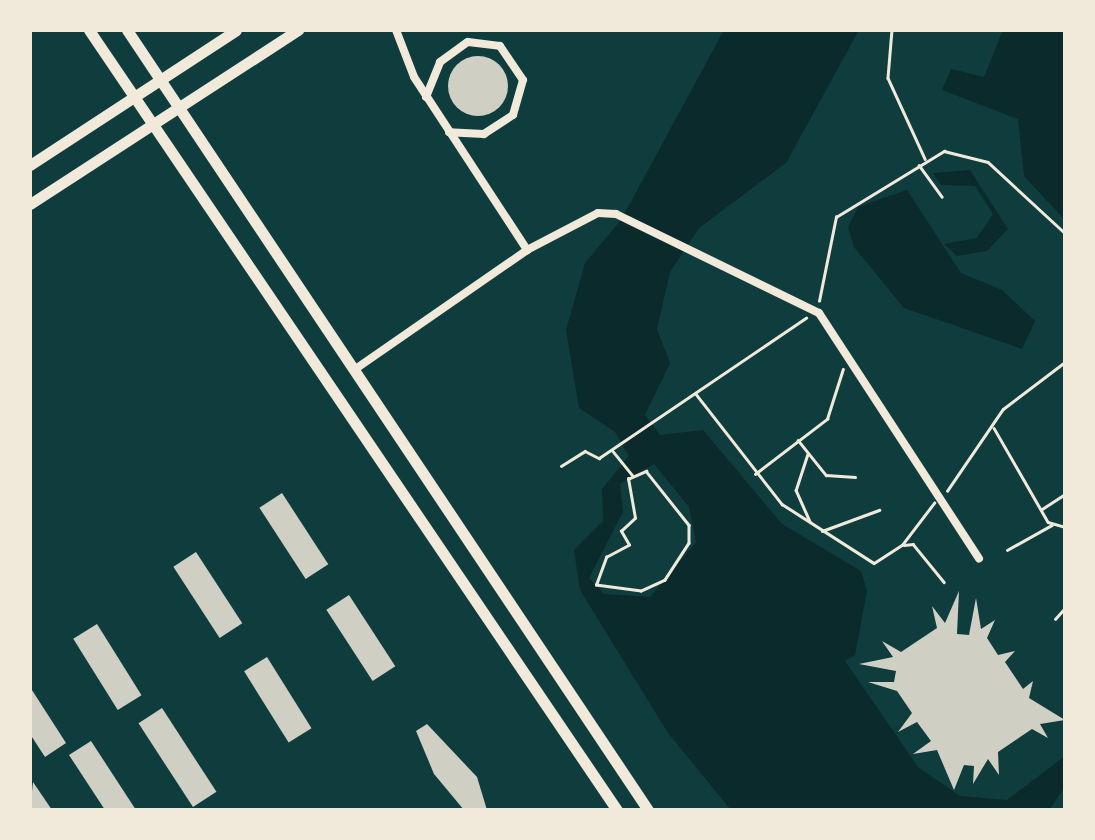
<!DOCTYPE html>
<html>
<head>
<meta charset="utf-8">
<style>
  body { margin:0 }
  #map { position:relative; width:1095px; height:840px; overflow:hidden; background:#0f3d3e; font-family:Spectral,serif }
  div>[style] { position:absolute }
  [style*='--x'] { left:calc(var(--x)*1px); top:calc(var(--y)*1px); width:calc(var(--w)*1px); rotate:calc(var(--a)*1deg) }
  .water>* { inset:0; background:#0a2a2b }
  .building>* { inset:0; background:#cfcfc3; transform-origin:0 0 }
  .round { border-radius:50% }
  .path>* { height:2.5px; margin:-1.25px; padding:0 1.25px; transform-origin:1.25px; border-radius:1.25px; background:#f1e9da }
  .minor>* { height:8px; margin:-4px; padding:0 4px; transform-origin:4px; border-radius:4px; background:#f1e9da }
  .primary>* { height:11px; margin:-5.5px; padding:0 5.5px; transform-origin:5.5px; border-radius:5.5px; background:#f1e9da }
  span { translate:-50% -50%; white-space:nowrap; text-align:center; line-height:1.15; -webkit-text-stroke:10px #f1e9da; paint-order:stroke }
  .frame { position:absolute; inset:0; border:32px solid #f1e9da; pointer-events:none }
</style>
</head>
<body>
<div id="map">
  <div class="water">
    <div style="clip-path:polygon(evenodd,724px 30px,859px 30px,786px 163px,699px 228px,670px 272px,657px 329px,670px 363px,645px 415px,660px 435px,703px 430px,782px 524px,861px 571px,867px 591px,855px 655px,845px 661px,918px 767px,960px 796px,1007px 800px,1065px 756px,1065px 787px,1049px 810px,731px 810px,668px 733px,580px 590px,574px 550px,603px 521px,602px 489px,629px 456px,615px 432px,579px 408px,566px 330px,585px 263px,621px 220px,724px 30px,654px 464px,689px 507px,696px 542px,650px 597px,604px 594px,589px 578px,623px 512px,620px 484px,654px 464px)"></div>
    <div style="clip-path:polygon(1003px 30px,1065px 30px,1065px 220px,1024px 176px,1018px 119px,942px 90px,951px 69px,984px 77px)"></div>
    <div style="clip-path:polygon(970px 170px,1008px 229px,987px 251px,957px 256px,944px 244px,977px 238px,993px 214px,975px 186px,941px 185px,933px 173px)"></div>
    <div style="clip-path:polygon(907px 190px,961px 273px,1002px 290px,1035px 321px,1022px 349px,904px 308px,854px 247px,848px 227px,858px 207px)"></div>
  </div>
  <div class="building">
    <div class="round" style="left:448px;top:56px;width:60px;height:60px"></div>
    <div style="left:282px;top:493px;width:85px;height:27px;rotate:57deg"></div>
    <div style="left:196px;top:552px;width:85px;height:27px;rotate:57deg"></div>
    <div style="clip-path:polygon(959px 591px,957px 634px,969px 635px,976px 598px,981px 629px,995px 620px,987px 638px,998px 655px,1015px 651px,1005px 662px,1023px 689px,1033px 681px,1029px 698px,1065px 720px,1040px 724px,1048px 738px,1032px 729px,998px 752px,999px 775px,988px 759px,973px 784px,974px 766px,964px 765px,954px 790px,937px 750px,913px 754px,931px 741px,917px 722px,898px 732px,912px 713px,897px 691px,868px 682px,894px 682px,896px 671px,859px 664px,893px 657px,882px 641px,901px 652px,937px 628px,932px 606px,945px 623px)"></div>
    <div style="left:349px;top:595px;width:85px;height:27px;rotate:57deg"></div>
    <div style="left:97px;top:624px;width:84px;height:28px;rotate:58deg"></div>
    <div style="left:267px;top:657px;width:84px;height:27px;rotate:58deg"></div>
    <div style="clip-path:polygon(30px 687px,66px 743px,45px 757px,30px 734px)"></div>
    <div style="left:162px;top:708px;width:100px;height:28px;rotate:57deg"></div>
    <div style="clip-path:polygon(427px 724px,477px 777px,487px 810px,464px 810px,434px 774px,416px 731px)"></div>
    <div style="clip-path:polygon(91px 741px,136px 810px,105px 810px,69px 755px)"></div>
    <div style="clip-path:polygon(33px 782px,52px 810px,30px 810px)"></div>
  </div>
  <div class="path">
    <div style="--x:892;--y:30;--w:48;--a:94.8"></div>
    <div style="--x:888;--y:78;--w:89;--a:65.4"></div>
    <div style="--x:919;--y:165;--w:39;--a:54"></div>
    <div style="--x:819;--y:301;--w:86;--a:-78.6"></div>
    <div style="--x:836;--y:217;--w:127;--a:-31.4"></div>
    <div style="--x:944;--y:151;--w:45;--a:14"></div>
    <div style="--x:988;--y:162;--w:105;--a:42.7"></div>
    <div style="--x:696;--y:394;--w:140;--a:52"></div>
    <div style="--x:782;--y:504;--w:109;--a:32.7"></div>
    <div style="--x:874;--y:563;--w:33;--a:-33"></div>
    <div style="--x:902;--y:545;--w:53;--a:-52.7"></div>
    <div style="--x:994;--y:428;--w:108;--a:60.1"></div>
    <div style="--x:1048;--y:522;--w:18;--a:16"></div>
    <div style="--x:798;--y:440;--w:45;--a:51.3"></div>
    <div style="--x:826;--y:475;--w:29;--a:4"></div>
    <div style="--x:612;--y:450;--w:32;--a:51"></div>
    <div style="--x:808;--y:454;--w:38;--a:108"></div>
    <div style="--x:796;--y:490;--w:34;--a:66"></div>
    <div style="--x:561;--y:466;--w:28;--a:-32"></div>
    <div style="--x:585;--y:451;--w:16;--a:27"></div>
    <div style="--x:599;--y:458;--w:250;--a:-34.1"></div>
    <div style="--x:646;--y:471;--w:69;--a:51.5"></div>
    <div style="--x:689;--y:525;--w:18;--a:90"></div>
    <div style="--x:689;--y:543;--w:44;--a:123"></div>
    <div style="--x:665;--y:580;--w:26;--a:155"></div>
    <div style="--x:641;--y:591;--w:45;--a:-172.4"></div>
    <div style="--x:596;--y:585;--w:30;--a:-70"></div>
    <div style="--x:606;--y:557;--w:26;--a:-28"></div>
    <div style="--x:629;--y:545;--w:16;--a:-120"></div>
    <div style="--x:621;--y:531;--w:19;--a:-43"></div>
    <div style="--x:635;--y:518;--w:40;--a:-100"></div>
    <div style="--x:628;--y:479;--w:20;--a:-24"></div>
    <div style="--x:755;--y:474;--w:91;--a:-37.4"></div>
    <div style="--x:827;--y:419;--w:52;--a:-72.3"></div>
    <div style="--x:947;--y:491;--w:99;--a:-55.7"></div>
    <div style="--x:1003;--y:409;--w:78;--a:-37.2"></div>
    <div style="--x:1042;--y:509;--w:27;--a:-33"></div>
    <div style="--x:822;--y:531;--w:61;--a:-20.2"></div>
    <div style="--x:904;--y:545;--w:9;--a:-6"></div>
    <div style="--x:913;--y:544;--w:49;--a:50.8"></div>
    <div style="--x:1007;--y:550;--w:51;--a:-29.1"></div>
    <div style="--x:1055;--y:619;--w:15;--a:-48"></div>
  </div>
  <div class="minor">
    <div style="--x:396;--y:30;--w:50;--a:69"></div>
    <div style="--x:414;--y:77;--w:207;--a:56.8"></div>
    <div style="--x:426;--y:97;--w:38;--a:-68"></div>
    <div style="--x:440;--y:62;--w:34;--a:-36"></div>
    <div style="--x:468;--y:42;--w:32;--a:7"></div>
    <div style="--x:500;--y:46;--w:41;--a:55.9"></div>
    <div style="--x:523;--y:80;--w:36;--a:106"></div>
    <div style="--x:513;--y:115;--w:35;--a:147"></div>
    <div style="--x:484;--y:134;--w:35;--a:-177"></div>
    <div style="--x:354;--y:370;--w:211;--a:-34.7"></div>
    <div style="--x:527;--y:250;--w:80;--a:-27.5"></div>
    <div style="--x:598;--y:213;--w:18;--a:3"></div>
    <div style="--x:616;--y:214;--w:226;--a:26"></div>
    <div style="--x:819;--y:313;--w:293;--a:56.9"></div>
  </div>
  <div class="primary">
    <div style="--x:89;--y:30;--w:942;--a:55.91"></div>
    <div style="--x:127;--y:30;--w:938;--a:56.26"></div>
    <div style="--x:30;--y:165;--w:246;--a:-33.2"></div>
    <div style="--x:30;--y:204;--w:320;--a:-33"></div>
  </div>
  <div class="frame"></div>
</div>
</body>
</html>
